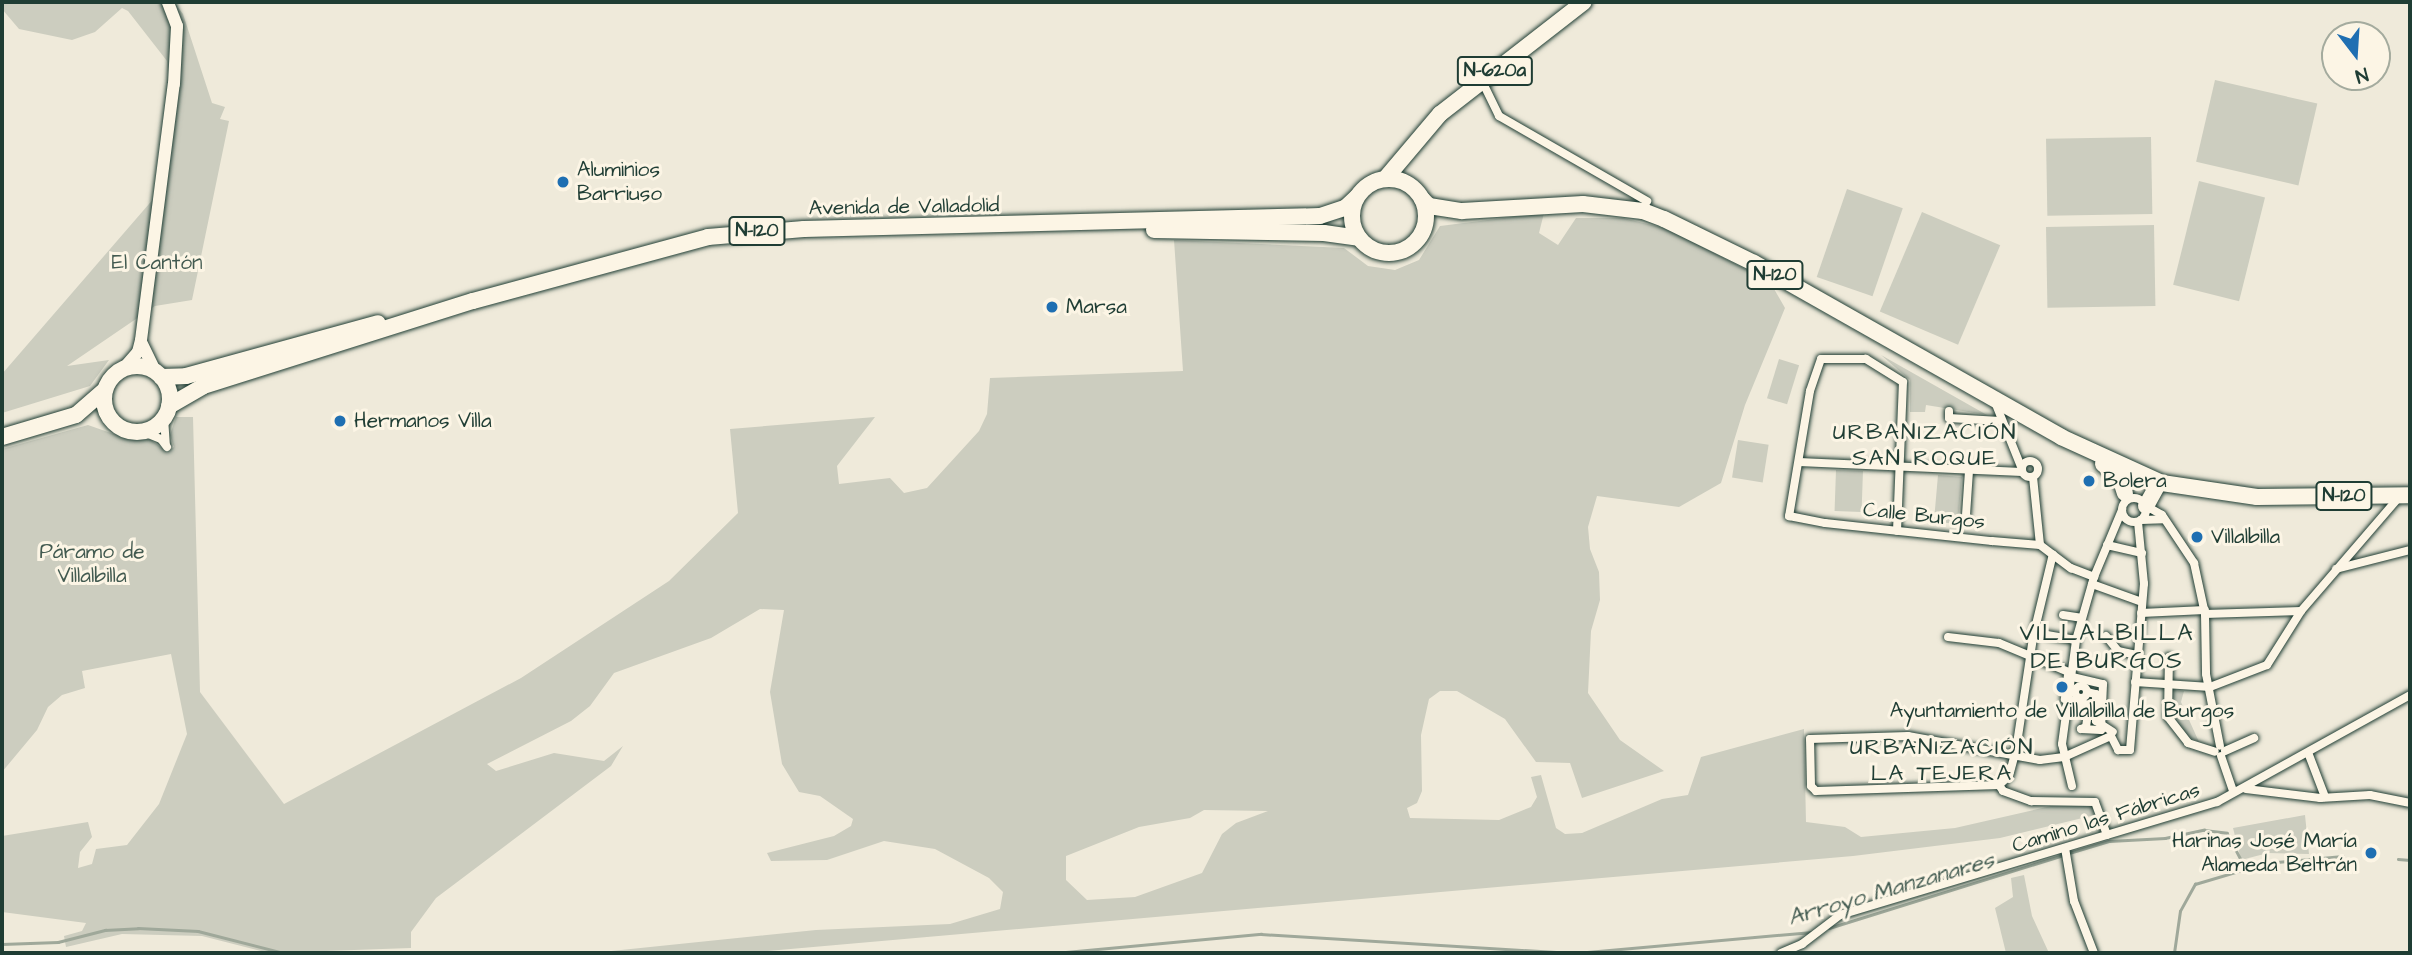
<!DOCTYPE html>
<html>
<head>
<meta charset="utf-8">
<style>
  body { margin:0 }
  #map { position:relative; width:2412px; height:955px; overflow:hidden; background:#efeada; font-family:"Architects Daughter",sans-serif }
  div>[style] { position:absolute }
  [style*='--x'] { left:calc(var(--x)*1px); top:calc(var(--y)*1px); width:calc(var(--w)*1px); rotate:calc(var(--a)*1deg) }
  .green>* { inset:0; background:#cccdbf; transform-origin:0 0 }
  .stream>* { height:2.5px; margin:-1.25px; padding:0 1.25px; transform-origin:1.25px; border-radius:1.25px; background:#9fa89a }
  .roads { filter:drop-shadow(0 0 2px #1f3d34) drop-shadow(0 0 2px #1f3d34) }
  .street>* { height:8px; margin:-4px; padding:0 4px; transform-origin:4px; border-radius:4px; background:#fcf5e5 }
  .street>.ring { margin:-4px; padding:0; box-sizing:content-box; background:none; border:8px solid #fcf5e5; border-radius:50% }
  .secondary>* { height:12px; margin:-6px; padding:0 6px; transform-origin:6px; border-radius:6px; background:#fcf5e5 }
  .highway>* { height:16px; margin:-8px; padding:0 8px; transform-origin:8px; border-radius:8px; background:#fcf5e5 }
  .highway>.ring { margin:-8px; padding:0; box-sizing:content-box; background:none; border:16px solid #fcf5e5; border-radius:50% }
  .dots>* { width:19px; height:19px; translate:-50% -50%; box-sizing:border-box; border:4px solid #fcf5e5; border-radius:50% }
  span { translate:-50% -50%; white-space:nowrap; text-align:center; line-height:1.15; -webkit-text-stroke:6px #fcf5e5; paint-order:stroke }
  .shield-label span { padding:2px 5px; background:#fcf5e5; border:2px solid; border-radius:5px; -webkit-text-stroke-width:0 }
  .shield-label { font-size:19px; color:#1f3d34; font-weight:700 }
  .poi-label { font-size:21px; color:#1f3d34 }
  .left { translate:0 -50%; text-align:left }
  .right { translate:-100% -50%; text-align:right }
  .street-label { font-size:21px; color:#1f3d34 }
  .park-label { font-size:21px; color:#425a50 }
  .neighbourhood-label { font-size:23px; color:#1f3d34; letter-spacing:2px }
  .water-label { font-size:23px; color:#455d53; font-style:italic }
  .quarter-label { font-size:24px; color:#1f3d34; letter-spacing:2px }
  .frame { position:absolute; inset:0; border:4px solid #1f3d34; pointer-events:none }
  .north { position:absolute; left:2321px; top:21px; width:70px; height:70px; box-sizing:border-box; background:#fcf5e5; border:2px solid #a4ab9e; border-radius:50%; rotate:163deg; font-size:19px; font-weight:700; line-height:28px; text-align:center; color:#1f3d34 }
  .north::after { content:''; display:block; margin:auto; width:24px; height:32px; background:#1f6fb2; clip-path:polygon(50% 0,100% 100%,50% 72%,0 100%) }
</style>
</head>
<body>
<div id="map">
  <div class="green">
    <div style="clip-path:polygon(2px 2px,174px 2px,183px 14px,212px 103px,225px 107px,220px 119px,229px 121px,192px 300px,155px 306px,67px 366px,109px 360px,90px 386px,2px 413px,2px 374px,155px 197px,168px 75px,167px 61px,128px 11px,122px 8px,95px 32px,72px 40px,19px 29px,2px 9px)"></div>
    <div style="left:2215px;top:80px;width:105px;height:84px;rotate:13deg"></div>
    <div style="left:2151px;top:137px;width:77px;height:105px;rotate:89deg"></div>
    <div style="left:2199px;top:181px;width:68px;height:107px;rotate:14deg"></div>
    <div style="left:1847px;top:189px;width:59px;height:93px;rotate:19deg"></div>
    <div style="left:1922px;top:212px;width:85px;height:108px;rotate:23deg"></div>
    <div style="clip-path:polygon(evenodd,1544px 213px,1539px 233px,1558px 245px,1576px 218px,1623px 218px,1668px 229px,1770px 282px,1785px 308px,1745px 405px,1721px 483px,1679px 507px,1597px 496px,1588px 527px,1590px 549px,1599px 572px,1600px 600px,1591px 631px,1588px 693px,1620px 740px,1664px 771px,1582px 798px,1570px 763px,1536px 762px,1505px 719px,1457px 691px,1440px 691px,1429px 699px,1421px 735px,1422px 791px,1417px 803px,1407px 808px,1410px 818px,1499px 820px,1531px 807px,1537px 797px,1531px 777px,1541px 775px,1556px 828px,1565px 834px,1582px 833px,1662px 799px,1688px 795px,1701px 757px,1804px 729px,1806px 822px,1845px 827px,1861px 837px,1955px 828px,2051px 806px,2092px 805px,2099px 814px,2000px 838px,1853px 856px,744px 953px,592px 953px,816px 930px,950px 924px,1000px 909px,1003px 892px,989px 878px,935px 849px,884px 841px,827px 860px,771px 861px,767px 853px,834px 836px,851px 826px,853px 819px,820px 796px,799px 792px,782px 764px,770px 692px,784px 610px,760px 609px,711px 638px,614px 673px,590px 706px,571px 721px,487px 764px,496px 771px,554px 753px,604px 761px,623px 746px,611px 766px,436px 898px,411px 932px,411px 948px,269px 953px,202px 936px,122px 934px,66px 947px,64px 936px,82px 931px,86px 923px,2px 912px,2px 836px,88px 822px,92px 837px,80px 852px,78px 868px,92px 864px,96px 849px,127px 845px,159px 804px,187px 734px,171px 654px,82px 671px,85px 688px,62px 695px,48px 707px,37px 730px,2px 772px,2px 449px,88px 425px,128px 439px,151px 440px,167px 452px,174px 447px,170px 435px,176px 417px,193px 417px,200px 692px,284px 804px,521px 678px,669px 581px,738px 513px,730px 429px,875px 417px,837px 466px,839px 484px,890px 478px,904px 493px,927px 488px,979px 431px,987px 414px,990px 378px,1183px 371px,1174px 240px,1344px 248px,1368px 266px,1395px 270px,1419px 260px,1440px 226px,1544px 213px,1204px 810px,1268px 811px,1236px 823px,1222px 834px,1202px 873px,1135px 897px,1087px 900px,1066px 880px,1066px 856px,1139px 827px,1190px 818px,1204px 810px)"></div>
    <div style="left:2154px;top:225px;width:81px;height:108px;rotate:89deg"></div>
    <div style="clip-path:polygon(1881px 355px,1987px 415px,1926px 405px,1925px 412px,1910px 412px,1910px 380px)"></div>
    <div style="left:1779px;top:359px;width:21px;height:41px;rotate:17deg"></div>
    <div style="left:1738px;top:440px;width:31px;height:38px;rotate:9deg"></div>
    <div style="left:1836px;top:470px;width:27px;height:41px;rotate:2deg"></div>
    <div style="left:1938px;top:475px;width:24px;height:47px;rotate:5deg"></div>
    <div style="clip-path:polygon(2173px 690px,2184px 691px,2181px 702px,2199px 742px,2189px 737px,2173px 718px)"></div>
    <div style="clip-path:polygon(2305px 815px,2309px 854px,2268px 853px,2241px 860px,2233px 828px)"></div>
    <div style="clip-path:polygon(2024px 875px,2032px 916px,2049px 953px,2006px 953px,1995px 908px,2013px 897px,2011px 878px)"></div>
  </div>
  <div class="stream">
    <div style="--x:2069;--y:853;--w:42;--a:-16.7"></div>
    <div style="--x:2109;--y:841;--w:56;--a:-3.1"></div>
    <div style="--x:2165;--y:838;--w:40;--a:-12"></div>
    <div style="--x:2204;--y:830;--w:23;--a:7"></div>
    <div style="--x:2227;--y:833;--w:43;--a:62.2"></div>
    <div style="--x:2398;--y:859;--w:12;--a:5"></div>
    <div style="--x:1829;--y:928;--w:245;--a:-17.3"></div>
    <div style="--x:2;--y:944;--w:56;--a:-2"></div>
    <div style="--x:58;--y:942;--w:49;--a:-14.3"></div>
    <div style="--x:105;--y:930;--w:33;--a:-3"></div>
    <div style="--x:138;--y:928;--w:60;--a:2.9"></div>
    <div style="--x:198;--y:931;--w:89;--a:14.3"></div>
    <div style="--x:1055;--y:953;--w:207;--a:-5.3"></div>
    <div style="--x:1261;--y:934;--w:316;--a:3.5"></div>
    <div style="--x:1576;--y:953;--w:237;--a:-5.1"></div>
    <div style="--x:2174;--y:953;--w:42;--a:-81.9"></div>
    <div style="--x:2180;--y:911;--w:31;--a:-61"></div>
    <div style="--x:2195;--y:884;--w:74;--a:-16.5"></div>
    <div style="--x:2266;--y:863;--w:77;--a:-5.2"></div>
  </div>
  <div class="roads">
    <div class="street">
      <div style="--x:1482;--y:81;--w:39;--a:64"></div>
      <div style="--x:1499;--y:116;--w:171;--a:29.9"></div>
      <div style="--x:1995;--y:402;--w:72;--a:68.1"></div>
      <div style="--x:1949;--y:411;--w:7;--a:90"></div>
      <div style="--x:1949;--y:418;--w:51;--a:3.4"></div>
      <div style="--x:164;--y:418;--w:26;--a:86"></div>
      <div style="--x:141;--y:431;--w:22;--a:22"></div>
      <div style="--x:161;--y:439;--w:10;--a:53"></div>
      <div class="ring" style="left:2022px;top:461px;width:8px;height:8px"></div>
      <div style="--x:1799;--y:462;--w:223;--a:2.6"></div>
      <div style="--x:2033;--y:477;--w:68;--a:84.1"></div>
      <div class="ring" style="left:2122px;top:498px;width:16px;height:16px"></div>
      <div style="--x:2146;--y:506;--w:18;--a:29"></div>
      <div style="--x:2162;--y:515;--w:58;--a:56.3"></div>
      <div style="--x:2194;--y:563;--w:52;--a:77.8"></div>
      <div style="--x:2205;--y:614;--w:60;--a:89"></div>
      <div style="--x:2206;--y:674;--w:73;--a:79"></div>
      <div style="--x:1966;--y:515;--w:44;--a:-86.1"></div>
      <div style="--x:2141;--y:520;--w:23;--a:-2"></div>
      <div style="--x:1897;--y:531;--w:149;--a:-87.7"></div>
      <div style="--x:1903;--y:382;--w:44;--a:-148.1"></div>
      <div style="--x:1866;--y:359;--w:45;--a:180"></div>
      <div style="--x:1821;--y:359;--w:34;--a:109"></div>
      <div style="--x:1810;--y:391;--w:127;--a:99.5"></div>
      <div style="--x:1789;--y:516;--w:37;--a:11"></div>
      <div style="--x:1825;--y:523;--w:168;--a:6.2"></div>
      <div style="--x:1992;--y:541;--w:48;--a:4.8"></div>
      <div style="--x:2040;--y:545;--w:39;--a:37"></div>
      <div style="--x:2071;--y:568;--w:25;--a:21"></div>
      <div style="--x:2107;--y:545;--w:36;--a:13"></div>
      <div style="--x:2336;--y:569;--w:76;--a:-14.4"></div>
      <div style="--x:2092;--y:584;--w:53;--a:19.8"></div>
      <div style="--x:2141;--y:613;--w:64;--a:-2.7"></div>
      <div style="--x:2205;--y:614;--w:96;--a:-1.8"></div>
      <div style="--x:2063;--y:615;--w:18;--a:9"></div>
      <div style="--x:2047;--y:635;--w:29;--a:10"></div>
      <div style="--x:2106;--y:636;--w:19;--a:51"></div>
      <div style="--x:2118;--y:651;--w:19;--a:12"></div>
      <div style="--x:1948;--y:637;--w:51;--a:6.7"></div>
      <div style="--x:1999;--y:643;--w:78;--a:22.6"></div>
      <div style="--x:2169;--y:657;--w:60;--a:91"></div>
      <div style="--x:2168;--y:717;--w:33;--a:52"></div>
      <div style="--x:2188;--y:743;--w:28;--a:18"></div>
      <div style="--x:2068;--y:676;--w:36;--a:13"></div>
      <div style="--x:2103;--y:684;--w:46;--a:92.5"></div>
      <div style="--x:2101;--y:730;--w:20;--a:-177"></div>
      <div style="--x:2081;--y:729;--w:5;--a:-22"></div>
      <div style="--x:2086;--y:727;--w:22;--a:-82"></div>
      <div style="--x:2089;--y:705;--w:25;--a:-166"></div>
      <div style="--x:2065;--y:699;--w:23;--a:-83"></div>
      <div style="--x:2135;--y:682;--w:75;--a:3.8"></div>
      <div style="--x:2210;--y:687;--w:61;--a:-21.1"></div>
      <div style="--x:2267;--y:665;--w:64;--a:-57.8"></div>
      <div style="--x:2301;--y:611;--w:150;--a:-49.3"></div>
      <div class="ring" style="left:2075px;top:686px;width:4px;height:4px"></div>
      <div style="--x:2087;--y:692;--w:9;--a:13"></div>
      <div style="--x:2096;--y:694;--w:27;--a:90"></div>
      <div style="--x:2096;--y:721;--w:20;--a:33"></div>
      <div style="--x:2225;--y:751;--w:32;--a:-24"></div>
      <div style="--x:2309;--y:755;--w:45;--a:69.1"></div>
      <div style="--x:2221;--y:756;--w:37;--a:71"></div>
      <div style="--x:1999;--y:785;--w:183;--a:178.1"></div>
      <div style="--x:1816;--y:791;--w:7;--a:-135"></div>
      <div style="--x:1811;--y:786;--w:47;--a:-91.2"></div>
      <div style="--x:1810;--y:739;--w:98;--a:-1.8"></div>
      <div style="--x:1908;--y:736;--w:134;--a:10.3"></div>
      <div style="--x:2040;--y:760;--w:24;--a:-7"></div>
      <div style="--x:2064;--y:757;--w:51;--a:-24.1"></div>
      <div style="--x:2111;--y:736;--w:16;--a:63"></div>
      <div style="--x:2118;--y:750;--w:12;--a:0"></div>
      <div style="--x:2130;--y:750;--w:167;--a:-85.2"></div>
      <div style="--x:2144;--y:584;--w:62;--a:-95.5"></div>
      <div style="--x:1999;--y:785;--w:13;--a:-42"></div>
      <div style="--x:2009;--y:776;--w:27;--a:-75"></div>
      <div style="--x:2016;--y:750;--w:114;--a:-81.4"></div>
      <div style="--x:2033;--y:637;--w:85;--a:-76.5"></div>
      <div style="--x:1999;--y:785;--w:7;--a:56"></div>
      <div style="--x:2003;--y:791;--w:30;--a:20"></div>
      <div style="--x:2031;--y:801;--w:64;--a:0.9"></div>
      <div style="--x:2095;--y:802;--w:35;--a:70"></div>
      <div style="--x:2072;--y:786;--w:43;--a:-103.4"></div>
      <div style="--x:2062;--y:744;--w:105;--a:-82.3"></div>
      <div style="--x:2076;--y:640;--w:66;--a:-74.1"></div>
      <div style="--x:2094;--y:577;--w:73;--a:-67.3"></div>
      <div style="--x:2246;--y:789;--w:75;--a:6.9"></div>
      <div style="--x:2320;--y:798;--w:50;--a:-3.4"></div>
      <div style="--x:2370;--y:795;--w:41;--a:11.3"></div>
      <div style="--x:2065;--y:848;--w:54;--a:80.4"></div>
      <div style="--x:2074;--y:901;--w:56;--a:69"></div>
      <div style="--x:1781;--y:953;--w:23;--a:-23"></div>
      <div style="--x:1802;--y:944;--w:48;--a:-37.3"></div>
      <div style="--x:1840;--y:915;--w:394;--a:-16.7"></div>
      <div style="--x:2217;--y:802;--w:221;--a:-29"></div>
    </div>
    <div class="secondary">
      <div style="--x:141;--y:342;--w:34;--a:64"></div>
      <div style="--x:124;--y:368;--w:21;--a:-49"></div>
      <div style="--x:138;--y:352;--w:12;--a:-76"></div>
      <div style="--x:141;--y:340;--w:258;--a:-82.7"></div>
      <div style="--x:174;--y:84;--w:58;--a:-87"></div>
      <div style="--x:177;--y:26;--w:26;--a:-111"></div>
    </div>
    <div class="highway">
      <div style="--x:1385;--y:179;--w:85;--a:-49.8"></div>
      <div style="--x:1440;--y:114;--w:182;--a:-37.9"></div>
      <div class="ring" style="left:1352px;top:179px;width:58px;height:58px"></div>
      <div style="--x:1422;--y:199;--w:10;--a:45"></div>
      <div style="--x:1429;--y:206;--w:33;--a:9"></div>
      <div style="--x:1462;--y:211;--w:121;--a:-3.3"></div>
      <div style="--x:1583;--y:204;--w:60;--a:6.7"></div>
      <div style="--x:1643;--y:211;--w:22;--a:21"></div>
      <div style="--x:1664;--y:219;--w:100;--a:26.1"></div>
      <div style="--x:1754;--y:263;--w:353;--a:29.5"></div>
      <div style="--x:2061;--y:437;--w:111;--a:24.5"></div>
      <div style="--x:2162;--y:483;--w:96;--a:8.4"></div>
      <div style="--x:2257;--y:497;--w:153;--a:-0.7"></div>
      <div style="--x:1154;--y:230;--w:170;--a:1"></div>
      <div style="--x:1324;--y:233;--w:35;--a:8"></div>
      <div class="ring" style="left:104px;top:366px;width:50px;height:50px"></div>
      <div style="--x:161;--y:377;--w:25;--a:-2"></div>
      <div style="--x:186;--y:376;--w:199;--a:-15.4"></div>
      <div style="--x:169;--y:406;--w:39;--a:-30"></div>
      <div style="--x:203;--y:386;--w:283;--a:-17.5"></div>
      <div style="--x:473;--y:301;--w:244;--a:-15.2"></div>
      <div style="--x:708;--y:237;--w:96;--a:-4.8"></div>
      <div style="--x:804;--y:229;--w:516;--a:-1.44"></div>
      <div style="--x:1320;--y:216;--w:26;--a:-18"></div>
      <div style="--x:1345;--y:208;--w:16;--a:-43"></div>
      <div style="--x:2;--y:437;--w:77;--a:-16.6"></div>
      <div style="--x:76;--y:415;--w:38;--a:-41"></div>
      <div style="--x:2103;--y:464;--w:22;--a:39"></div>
      <div style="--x:2120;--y:478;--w:16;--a:72"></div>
      <div style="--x:2146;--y:506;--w:21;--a:-61"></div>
    </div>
  </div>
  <div class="dots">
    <div style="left:563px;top:182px;background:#1f6fb2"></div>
    <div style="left:1052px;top:307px;background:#1f6fb2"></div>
    <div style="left:340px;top:421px;background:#1f6fb2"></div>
    <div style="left:2089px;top:481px;background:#1f6fb2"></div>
    <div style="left:2197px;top:537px;background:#1f6fb2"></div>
    <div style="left:2062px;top:687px;background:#1f6fb2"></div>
    <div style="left:2371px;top:853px;background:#1f6fb2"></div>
  </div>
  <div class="shield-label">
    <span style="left:1495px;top:71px">N-620a</span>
    <span style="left:757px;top:231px">N-120</span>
    <span style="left:1775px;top:275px">N-120</span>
    <span style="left:2344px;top:496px">N-120</span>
  </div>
  <div class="poi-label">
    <span class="left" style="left:577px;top:182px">Aluminios<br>Barriuso</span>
    <span class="left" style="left:1066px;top:307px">Marsa</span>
    <span class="left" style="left:354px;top:421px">Hermanos Villa</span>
    <span class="left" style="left:2103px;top:481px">Bolera</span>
    <span class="left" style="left:2211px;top:537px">Villalbilla</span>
    <span style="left:2062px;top:711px">Ayuntamiento de Villalbilla de Burgos</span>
    <span class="right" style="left:2357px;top:853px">Harinas José María<br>Alameda Beltrán</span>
  </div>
  <div class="street-label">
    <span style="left:904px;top:207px;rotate:-1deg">Avenida de Valladolid</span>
    <span style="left:1924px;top:516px;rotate:6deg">Calle Burgos</span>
    <span style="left:2106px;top:818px;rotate:-17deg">Camino las Fábricas</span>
  </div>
  <div class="park-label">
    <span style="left:157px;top:263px">El Cantón</span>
    <span style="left:92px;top:564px">Páramo de<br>Villalbilla</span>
  </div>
  <div class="neighbourhood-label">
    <span style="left:1925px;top:445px">URBANIZACIÓN<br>SAN ROQUE</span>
    <span style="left:1942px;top:760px">URBANIZACIÓN<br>LA TEJERA</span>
  </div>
  <div class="water-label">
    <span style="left:1891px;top:889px;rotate:-16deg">Arroyo Manzanares</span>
  </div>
  <div class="quarter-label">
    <span style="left:2107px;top:648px">VILLALBILLA<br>DE BURGOS</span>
  </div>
  <div class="frame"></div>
  <div class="north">N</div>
</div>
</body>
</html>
